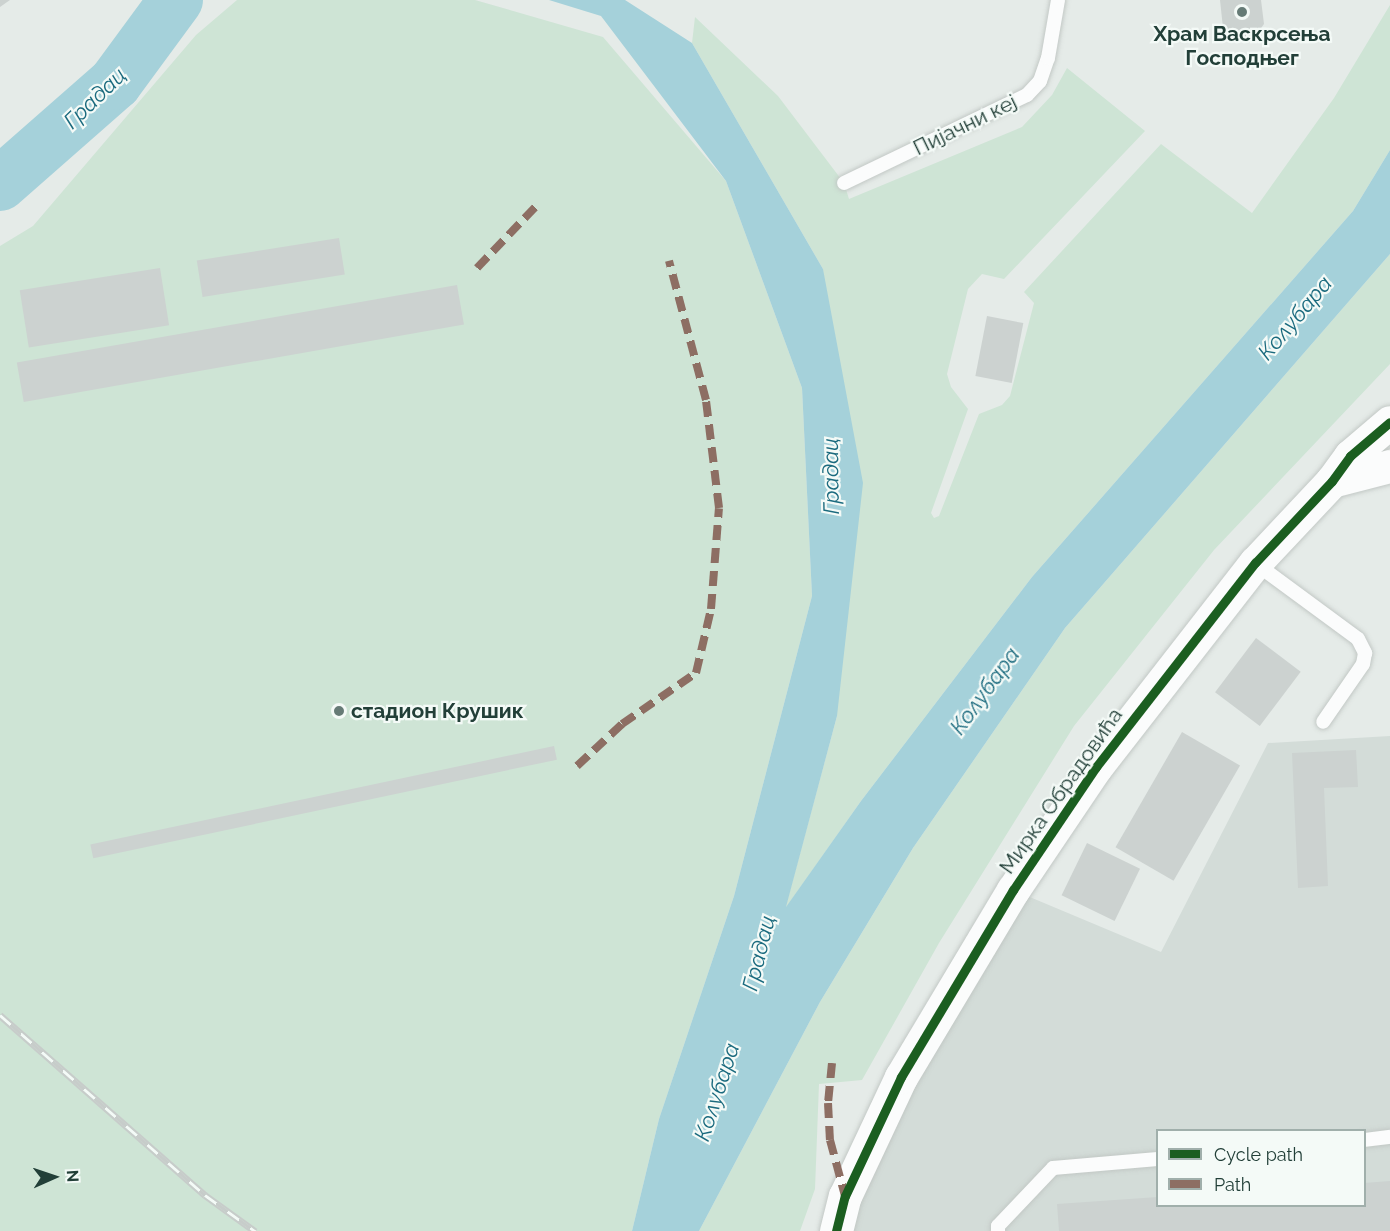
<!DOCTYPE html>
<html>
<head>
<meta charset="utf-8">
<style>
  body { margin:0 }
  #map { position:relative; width:1390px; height:1231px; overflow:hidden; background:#e5ebe8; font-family:Raleway,sans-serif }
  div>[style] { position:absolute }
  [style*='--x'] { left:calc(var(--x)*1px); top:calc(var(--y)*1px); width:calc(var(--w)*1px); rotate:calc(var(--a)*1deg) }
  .built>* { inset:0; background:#d3dcd8 }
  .green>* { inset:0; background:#cee4d5 }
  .water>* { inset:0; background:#a5d1da }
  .river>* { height:54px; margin:-27px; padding:0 27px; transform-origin:27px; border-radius:27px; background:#a5d1da }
  .building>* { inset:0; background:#ccd2d0; transform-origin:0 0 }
  .roads { filter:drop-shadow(0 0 2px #c2c8c5) drop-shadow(0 0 2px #c2c8c5) }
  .lane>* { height:14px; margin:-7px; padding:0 7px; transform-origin:7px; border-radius:7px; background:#fbfcfc }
  .secondary>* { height:33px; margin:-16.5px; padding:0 16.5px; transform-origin:16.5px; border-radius:16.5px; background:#fbfcfc }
  .rail>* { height:7px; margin-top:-3.5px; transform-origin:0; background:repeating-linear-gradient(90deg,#f4faf7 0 14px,#c7ccca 0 28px); box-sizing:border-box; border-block:2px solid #c7ccca }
  .quiet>* { height:8px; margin-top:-4px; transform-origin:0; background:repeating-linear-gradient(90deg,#8d6e63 0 15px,transparent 0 23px) }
  .cycleway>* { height:9px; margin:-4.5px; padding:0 4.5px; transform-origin:4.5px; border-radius:4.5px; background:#1b5e20 }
  .dots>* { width:16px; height:16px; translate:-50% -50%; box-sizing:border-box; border:3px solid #f4faf7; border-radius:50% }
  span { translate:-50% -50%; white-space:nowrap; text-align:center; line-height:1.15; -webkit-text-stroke:4.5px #f4faf7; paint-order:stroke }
  .poi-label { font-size:21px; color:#223f38; font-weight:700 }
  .left { translate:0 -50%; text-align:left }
  .street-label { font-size:21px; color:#223f38 }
  .water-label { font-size:22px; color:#1a6a7e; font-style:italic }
  .legend { position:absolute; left:1156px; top:1129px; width:210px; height:78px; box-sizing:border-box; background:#f4faf7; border:2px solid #a0afab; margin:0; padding:8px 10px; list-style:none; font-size:18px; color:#223f38 }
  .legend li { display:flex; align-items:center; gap:12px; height:30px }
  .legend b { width:30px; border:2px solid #a0afab }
  .north { position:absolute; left:24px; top:1147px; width:60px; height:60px; -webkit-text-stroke:4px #f4faf7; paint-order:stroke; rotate:87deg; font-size:16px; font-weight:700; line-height:24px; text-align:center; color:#223f38 }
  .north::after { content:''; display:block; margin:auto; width:21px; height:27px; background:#223f38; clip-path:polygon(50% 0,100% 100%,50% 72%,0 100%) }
</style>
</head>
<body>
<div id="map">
  <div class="built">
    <div style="clip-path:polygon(evenodd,1390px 736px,1390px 1231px,836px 1231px,1013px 890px,1161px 952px,1268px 743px,1390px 736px,1158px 1130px,1364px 1130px,1364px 1206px,1158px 1206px,1158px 1130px)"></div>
  </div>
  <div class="green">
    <div style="clip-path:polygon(237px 0,475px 0,603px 37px,726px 181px,802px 388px,812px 596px,734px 896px,659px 1119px,632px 1231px,0 1231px,0 246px,33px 226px,196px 35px)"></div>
    <div style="clip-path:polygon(1390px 5px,1390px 150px,1353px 211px,1032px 577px,861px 801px,785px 909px,837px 716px,823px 269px,692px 43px,695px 17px,778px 96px,844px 183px,849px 199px,1022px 127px,1052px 95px,1067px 68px,1145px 131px,1004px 279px,982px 274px,968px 289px,947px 374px,951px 387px,968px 409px,931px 513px,934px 518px,939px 516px,979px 414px,1002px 405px,1010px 396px,1034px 303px,1024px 292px,1161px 144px,1252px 213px,1334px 98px)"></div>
    <div style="clip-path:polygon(1390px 254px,1390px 364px,1214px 550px,1074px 726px,939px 943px,862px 1080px,819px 1084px,815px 1189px,800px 1231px,699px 1231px,820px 1002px,913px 848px,1065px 628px)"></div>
  </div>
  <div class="water">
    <div style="clip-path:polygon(549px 0,625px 0,692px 43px,823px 269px,863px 483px,837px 716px,786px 907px,861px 801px,1032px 577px,1353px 211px,1390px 150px,1390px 254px,1065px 628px,913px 848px,820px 1002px,699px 1231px,632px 1231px,659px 1119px,734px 896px,812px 596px,802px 388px,726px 181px,601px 16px)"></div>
  </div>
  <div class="river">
    <div style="--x:0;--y:184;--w:153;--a:-41.3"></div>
    <div style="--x:115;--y:83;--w:103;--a:-53.7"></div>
  </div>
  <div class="building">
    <div style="clip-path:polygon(0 0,10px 0,0 7px)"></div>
    <div style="clip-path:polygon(1220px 0,1261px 0,1264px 24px,1256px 35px,1244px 38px,1232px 35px,1223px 28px)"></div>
    <div style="left:339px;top:238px;width:37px;height:144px;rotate:81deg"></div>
    <div style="left:160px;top:268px;width:58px;height:142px;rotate:81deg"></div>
    <div style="left:457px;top:285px;width:40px;height:447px;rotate:80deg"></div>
    <div style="left:987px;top:316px;width:37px;height:61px;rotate:11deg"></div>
    <div style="left:1256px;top:638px;width:56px;height:68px;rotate:37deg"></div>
    <div style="left:1182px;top:732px;width:67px;height:133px;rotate:30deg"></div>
    <div style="left:554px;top:746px;width:14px;height:474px;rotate:78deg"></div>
    <div style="clip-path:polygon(1356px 750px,1358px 787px,1324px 788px,1328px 886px,1298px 888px,1292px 753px)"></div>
    <div style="left:1087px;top:843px;width:59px;height:58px;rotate:26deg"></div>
    <div style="clip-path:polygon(1390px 1181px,1390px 1231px,1059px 1231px,1057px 1204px,1158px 1197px,1158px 1206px,1364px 1206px,1364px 1183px)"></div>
  </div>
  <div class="roads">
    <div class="lane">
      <div style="--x:844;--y:183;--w:203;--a:-25.7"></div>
      <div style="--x:1027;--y:95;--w:19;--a:-47"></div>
      <div style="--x:1040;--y:81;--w:24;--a:-71"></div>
      <div style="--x:1048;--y:58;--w:59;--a:-80.2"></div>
      <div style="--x:1255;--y:563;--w:128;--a:36.4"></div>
      <div style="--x:1358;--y:639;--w:16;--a:63"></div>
      <div style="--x:1365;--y:653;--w:11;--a:100"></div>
      <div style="--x:1363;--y:664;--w:70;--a:124.6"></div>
      <div style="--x:1364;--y:1140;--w:26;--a:-7"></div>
      <div style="--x:998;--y:1231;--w:5;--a:-90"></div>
      <div style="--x:998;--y:1226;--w:80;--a:-46.5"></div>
      <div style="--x:1053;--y:1168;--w:105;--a:-4.9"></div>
    </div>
    <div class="secondary">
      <div style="--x:1332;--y:481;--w:60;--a:-14.5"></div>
      <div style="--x:836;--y:1231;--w:36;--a:-76"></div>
      <div style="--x:845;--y:1196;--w:132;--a:-64.8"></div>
      <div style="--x:901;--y:1077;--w:218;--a:-59.1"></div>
      <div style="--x:1013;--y:890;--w:148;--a:-56"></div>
      <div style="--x:1096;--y:767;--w:259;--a:-52.1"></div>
      <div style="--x:1255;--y:563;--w:112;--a:-46.8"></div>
      <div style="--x:1332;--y:481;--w:31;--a:-54"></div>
      <div style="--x:1350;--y:456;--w:52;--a:-40.4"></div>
    </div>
  </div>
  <div class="rail">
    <div style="--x:0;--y:1015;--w:273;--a:41.3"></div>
    <div style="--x:205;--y:1195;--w:62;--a:35.8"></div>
  </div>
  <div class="quiet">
    <div style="--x:477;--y:268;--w:91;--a:-46.3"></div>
    <div style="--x:577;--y:766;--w:62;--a:-43"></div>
    <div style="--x:622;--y:724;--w:90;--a:-34.6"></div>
    <div style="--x:696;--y:673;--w:66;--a:-76.8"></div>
    <div style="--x:711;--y:609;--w:101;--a:-85.5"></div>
    <div style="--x:719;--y:508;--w:109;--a:-96.9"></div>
    <div style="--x:706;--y:400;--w:144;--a:-104.9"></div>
    <div style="--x:832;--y:1063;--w:40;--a:95.7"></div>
    <div style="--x:828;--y:1103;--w:37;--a:87"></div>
    <div style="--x:830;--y:1140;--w:58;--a:75"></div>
  </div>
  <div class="cycleway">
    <div style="--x:836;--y:1231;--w:36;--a:-76"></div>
    <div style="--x:845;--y:1196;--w:132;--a:-64.8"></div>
    <div style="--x:901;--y:1077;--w:218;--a:-59.1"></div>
    <div style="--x:1013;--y:890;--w:148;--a:-56"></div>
    <div style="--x:1096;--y:767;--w:259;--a:-52.1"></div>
    <div style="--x:1255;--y:563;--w:112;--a:-46.8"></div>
    <div style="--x:1332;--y:481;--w:31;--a:-54"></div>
    <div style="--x:1350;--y:456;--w:52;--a:-40.4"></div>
  </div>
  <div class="dots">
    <div style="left:1242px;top:12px;background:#667b76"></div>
    <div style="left:339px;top:711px;background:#667b76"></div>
  </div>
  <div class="poi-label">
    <span style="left:1242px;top:46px">Храм Васкрсења<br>Господњег</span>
    <span class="left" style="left:351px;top:711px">стадион Крушик</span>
  </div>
  <div class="street-label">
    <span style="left:965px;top:125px;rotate:-26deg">Пијачни кеј</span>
    <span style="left:1061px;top:791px;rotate:-55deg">Мирка Обрадовића</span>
  </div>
  <div class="water-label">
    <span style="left:95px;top:98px;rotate:-44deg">Градац</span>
    <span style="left:1295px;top:318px;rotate:-50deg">Колубара</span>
    <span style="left:831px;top:476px;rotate:-91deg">Градац</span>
    <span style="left:985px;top:691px;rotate:-54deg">Колубара</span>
    <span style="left:759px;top:953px;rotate:-76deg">Градац</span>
    <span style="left:717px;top:1092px;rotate:-72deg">Колубара</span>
  </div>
  <ul class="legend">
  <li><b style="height:8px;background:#1b5e20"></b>Cycle path</li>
  <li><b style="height:8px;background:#8d6e63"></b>Path</li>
  </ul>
  <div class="north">N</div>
</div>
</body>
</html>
